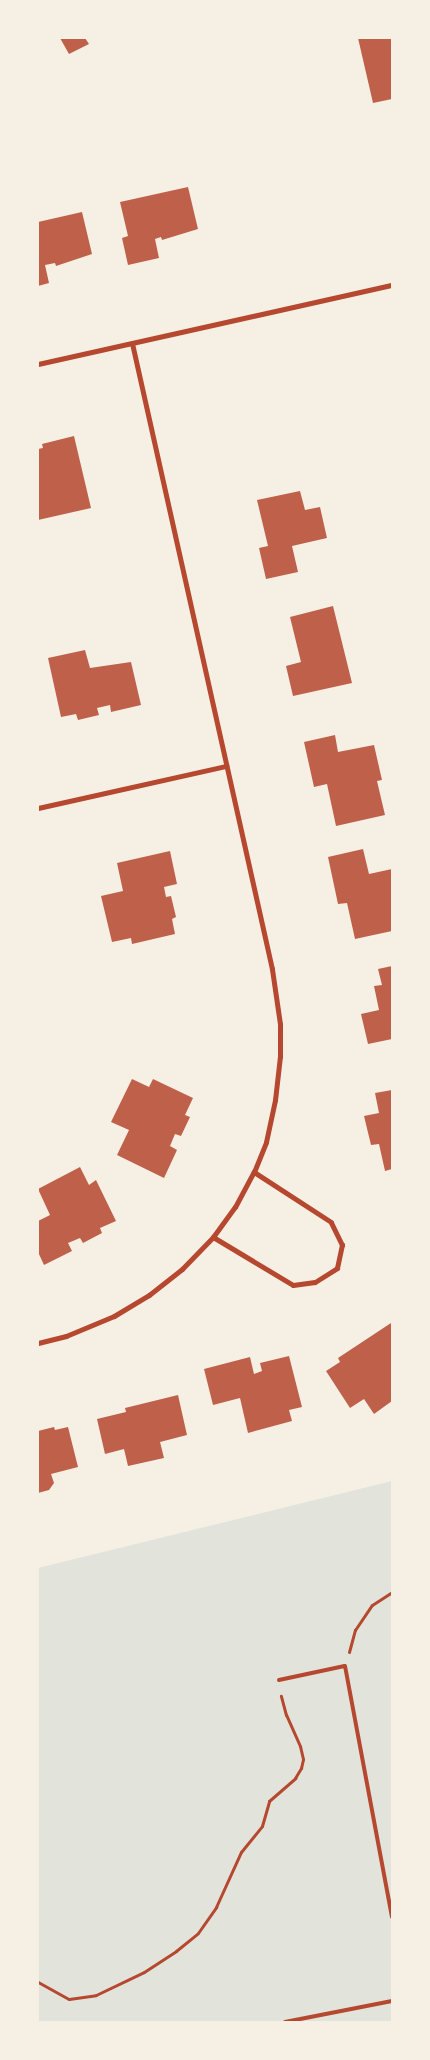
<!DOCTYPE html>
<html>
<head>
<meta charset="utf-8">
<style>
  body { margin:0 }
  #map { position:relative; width:430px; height:2060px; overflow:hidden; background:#f6efe4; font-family:Lora,serif }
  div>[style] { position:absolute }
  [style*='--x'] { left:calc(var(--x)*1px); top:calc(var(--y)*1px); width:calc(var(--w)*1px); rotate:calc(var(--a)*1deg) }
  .green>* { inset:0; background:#e2e4dc }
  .building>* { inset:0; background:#bf614a }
  .path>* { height:3px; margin:-1.5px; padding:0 1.5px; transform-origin:1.5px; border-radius:1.5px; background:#b5482f }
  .service>* { height:4px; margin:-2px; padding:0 2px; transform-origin:2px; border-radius:2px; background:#b5482f }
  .minor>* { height:5px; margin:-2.5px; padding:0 2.5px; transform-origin:2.5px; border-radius:2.5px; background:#b5482f }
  span { translate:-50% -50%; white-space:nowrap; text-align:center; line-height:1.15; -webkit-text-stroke:5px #f6efe4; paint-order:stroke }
  .frame { position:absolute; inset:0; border:39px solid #f6efe4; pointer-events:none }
</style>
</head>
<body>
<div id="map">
  <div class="green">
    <div style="clip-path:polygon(392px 1481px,392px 2022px,38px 2022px,38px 1568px)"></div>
  </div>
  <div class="building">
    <div style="clip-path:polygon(60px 38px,85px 38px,89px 44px,69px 54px)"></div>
    <div style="clip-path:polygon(358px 38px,392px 38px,392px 99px,373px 103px)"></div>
    <div style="clip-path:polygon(188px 187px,198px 229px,162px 240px,161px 237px,155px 239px,159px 258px,128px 265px,122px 238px,128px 236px,120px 202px)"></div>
    <div style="clip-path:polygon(82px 212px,92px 254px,56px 266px,55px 263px,45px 265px,49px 283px,38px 286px,38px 222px)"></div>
    <div style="clip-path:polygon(74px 436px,91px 508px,38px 520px,38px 449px,43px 448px,42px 444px)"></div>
    <div style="clip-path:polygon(300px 491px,305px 510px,320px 507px,327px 538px,292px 546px,298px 572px,266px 579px,259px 548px,268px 546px,257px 500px)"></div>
    <div style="clip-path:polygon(333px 606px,352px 683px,293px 696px,286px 666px,301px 662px,290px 617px)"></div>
    <div style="clip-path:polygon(85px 650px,90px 668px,131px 662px,141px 705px,111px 712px,110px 705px,97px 708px,99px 715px,78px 720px,76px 714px,61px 717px,48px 658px)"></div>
    <div style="clip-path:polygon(335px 735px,338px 752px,374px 745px,382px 780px,377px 781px,385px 815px,336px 826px,327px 784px,314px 787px,304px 742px)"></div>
    <div style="clip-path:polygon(363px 849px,369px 874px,392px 869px,392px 931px,355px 939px,347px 903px,338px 904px,328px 857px)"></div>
    <div style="clip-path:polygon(170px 851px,177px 884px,164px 887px,166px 897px,171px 896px,176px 917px,172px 919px,175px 934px,132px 944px,131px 938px,112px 942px,101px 896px,123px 891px,117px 863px)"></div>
    <div style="clip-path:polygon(392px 966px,392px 1039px,368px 1044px,361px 1014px,379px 1010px,374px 986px,382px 985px,378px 969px)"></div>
    <div style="clip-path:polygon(132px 1079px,149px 1087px,153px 1079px,193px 1098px,185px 1115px,190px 1117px,181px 1136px,175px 1134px,170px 1146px,177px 1150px,164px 1178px,117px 1155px,129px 1130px,111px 1122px)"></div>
    <div style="clip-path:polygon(392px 1090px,392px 1169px,385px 1171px,379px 1144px,371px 1145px,364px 1116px,379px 1113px,375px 1093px)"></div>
    <div style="clip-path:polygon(80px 1167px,89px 1185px,96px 1180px,116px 1221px,100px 1228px,102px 1233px,83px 1243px,80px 1238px,68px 1243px,72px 1251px,44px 1265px,38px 1252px,38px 1221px,50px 1215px,38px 1189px)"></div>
    <div style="clip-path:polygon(391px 1323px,392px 1326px,392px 1401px,374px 1414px,364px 1399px,350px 1408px,326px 1371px,340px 1362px,338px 1358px)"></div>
    <div style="clip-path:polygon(289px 1356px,302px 1407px,289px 1410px,292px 1421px,248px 1433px,240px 1398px,213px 1405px,204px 1369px,250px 1357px,254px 1374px,262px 1371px,260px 1363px)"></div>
    <div style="clip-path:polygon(178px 1395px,187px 1435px,160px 1442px,164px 1458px,128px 1466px,124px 1449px,105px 1454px,97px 1419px,126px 1412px,125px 1408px)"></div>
    <div style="clip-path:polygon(54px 1427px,55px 1430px,68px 1427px,78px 1467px,51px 1474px,54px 1483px,49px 1490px,38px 1493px,38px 1431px)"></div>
  </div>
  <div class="path">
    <div style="--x:349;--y:1652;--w:23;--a:-75"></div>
    <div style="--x:355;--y:1630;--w:30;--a:-56"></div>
    <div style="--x:372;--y:1605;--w:24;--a:-33"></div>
    <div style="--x:38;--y:1982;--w:35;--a:29"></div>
    <div style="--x:69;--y:1999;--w:27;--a:-8"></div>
    <div style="--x:96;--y:1995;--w:53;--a:-25.6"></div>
    <div style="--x:144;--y:1972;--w:38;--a:-33"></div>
    <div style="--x:176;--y:1951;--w:28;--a:-39"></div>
    <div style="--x:198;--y:1933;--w:32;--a:-55"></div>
    <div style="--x:216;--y:1907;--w:60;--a:-65.6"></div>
    <div style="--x:241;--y:1852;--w:33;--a:-51"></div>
    <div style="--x:262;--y:1826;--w:26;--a:-74"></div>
    <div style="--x:269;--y:1801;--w:35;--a:-41"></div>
    <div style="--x:295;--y:1778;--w:12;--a:-59"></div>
    <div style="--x:301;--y:1768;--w:9;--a:-77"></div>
    <div style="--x:303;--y:1759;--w:13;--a:-103"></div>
    <div style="--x:300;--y:1746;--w:34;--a:-114"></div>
    <div style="--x:286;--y:1715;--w:20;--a:-105"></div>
  </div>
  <div class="service">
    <div style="--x:279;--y:1680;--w:67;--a:-12"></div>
    <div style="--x:345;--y:1666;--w:255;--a:79.4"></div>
    <div style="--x:285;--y:2022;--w:109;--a:-11.1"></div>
  </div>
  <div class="minor">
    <div style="--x:38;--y:364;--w:363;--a:-12.6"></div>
    <div style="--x:38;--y:808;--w:193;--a:-12.6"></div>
    <div style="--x:213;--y:1237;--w:93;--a:31"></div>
    <div style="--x:293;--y:1285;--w:22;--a:-8"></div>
    <div style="--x:315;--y:1282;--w:26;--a:-32"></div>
    <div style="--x:337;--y:1268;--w:24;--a:-78"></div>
    <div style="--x:342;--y:1245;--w:25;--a:-116"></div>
    <div style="--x:331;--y:1222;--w:92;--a:-147"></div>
    <div style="--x:38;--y:1343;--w:29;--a:-14"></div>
    <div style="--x:66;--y:1336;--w:52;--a:-22.6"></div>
    <div style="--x:114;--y:1316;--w:41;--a:-31"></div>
    <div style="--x:149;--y:1295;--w:42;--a:-38.2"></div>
    <div style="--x:182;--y:1269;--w:45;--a:-45.9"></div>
    <div style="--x:213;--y:1237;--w:37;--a:-54"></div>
    <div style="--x:235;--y:1207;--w:40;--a:-62"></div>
    <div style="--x:254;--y:1172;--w:32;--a:-68"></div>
    <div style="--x:266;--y:1142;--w:43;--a:-77.9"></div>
    <div style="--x:275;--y:1100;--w:44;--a:-83.5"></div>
    <div style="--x:280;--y:1056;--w:32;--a:-90"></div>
    <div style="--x:280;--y:1024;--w:56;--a:-98.3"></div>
    <div style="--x:272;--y:969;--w:641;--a:-102.61"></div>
  </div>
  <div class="frame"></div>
</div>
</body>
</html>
